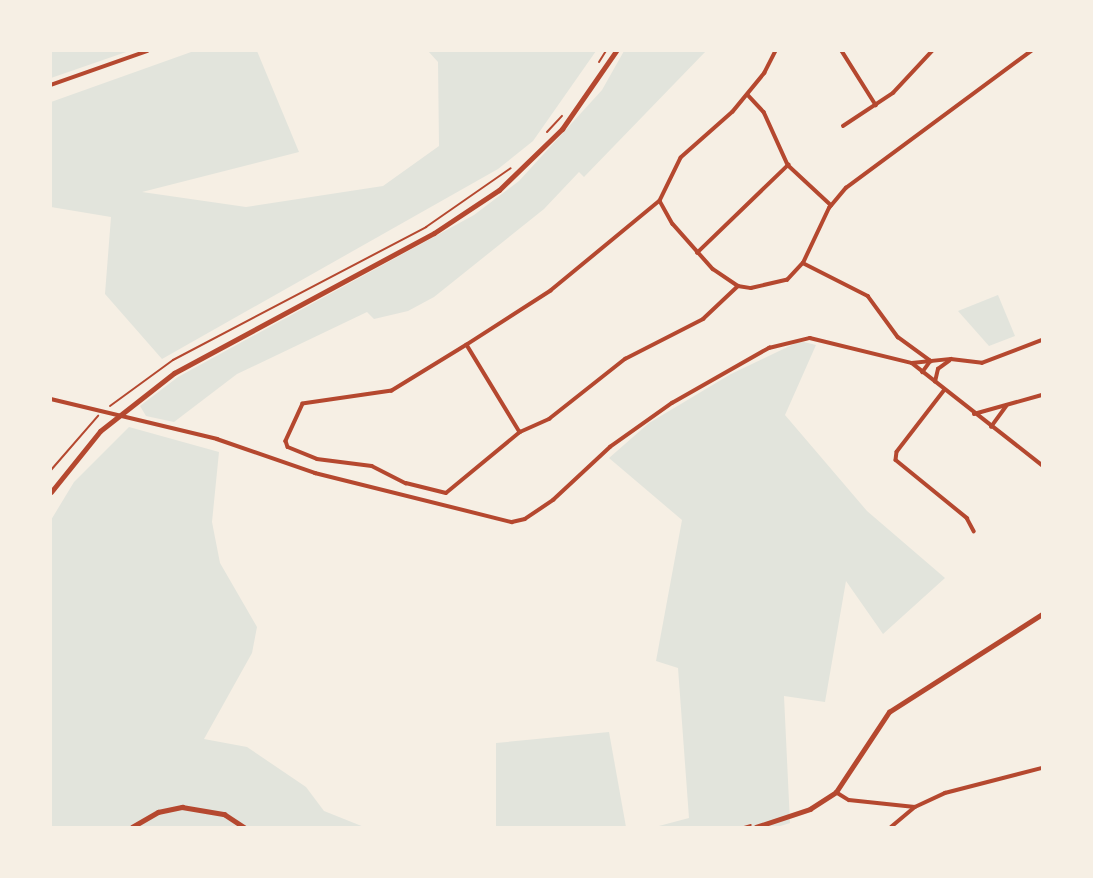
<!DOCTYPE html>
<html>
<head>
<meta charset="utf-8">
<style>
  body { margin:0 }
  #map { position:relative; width:1093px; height:878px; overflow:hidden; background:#f6efe4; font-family:"Varela Round",sans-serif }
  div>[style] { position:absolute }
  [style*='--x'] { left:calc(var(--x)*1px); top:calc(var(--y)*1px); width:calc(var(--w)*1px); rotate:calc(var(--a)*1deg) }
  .green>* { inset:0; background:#e2e4dc }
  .path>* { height:2px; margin:-1px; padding:0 1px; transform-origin:1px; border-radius:1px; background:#b5482f }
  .minor>* { height:3.5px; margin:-1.75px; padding:0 1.75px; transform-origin:1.75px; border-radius:1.75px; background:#b5482f }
  .tertiary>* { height:4.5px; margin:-2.25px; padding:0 2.25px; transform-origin:2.25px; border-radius:2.25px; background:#b5482f }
  .secondary>* { height:5px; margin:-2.5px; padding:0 2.5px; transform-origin:2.5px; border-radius:2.5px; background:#b5482f }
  span { translate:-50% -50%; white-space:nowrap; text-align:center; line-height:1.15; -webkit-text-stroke:7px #f6efe4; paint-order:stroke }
  .frame { position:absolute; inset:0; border:52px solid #f6efe4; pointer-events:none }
</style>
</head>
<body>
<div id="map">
  <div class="green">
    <div style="clip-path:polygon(51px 51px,129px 51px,51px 78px)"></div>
    <div style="clip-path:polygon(194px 51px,257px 51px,299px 152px,142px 192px,246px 207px,383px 186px,439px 146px,438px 62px,428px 51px,596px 51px,533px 141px,498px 169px,162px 359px,105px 294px,111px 217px,51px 207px,51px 102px)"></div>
    <div style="clip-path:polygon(624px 51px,706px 51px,584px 177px,579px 172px,544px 209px,434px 297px,408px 311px,374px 319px,367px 312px,237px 374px,174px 422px,146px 416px,140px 406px,178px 377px,474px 215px,519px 181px,602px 90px)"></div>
    <div style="clip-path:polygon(998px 295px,1015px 336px,989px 346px,958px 311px)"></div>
    <div style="clip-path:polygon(800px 341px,816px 345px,785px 415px,867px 511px,945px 578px,883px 634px,846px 581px,825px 702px,784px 696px,790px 823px,777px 827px,655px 827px,689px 818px,678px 668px,656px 661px,682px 520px,609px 458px,649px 423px,731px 374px)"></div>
    <div style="clip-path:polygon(129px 427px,219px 452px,212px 522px,220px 563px,257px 627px,252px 653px,204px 739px,247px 747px,306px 787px,324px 811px,364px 827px,51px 827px,51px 520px,74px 482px)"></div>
    <div style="clip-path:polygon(609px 732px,626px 827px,496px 827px,496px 743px)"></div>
  </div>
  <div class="path">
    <div style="--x:599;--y:62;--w:13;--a:-58"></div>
    <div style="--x:547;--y:132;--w:22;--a:-47"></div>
    <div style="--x:110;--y:406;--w:78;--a:-36.1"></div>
    <div style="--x:173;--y:360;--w:286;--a:-27.7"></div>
    <div style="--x:426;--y:227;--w:103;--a:-34.8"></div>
    <div style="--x:51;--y:470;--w:72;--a:-49"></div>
    <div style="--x:744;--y:827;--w:7;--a:-16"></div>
  </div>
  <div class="minor">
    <div style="--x:776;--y:51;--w:25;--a:117"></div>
    <div style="--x:765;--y:73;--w:50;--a:129.4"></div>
    <div style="--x:733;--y:112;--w:69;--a:138.5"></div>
    <div style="--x:681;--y:158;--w:48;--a:116"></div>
    <div style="--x:660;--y:201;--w:26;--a:61"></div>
    <div style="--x:673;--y:224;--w:60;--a:48.4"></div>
    <div style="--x:713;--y:269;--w:30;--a:34"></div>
    <div style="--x:738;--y:286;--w:13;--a:9"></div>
    <div style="--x:751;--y:288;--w:37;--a:-13"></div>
    <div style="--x:787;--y:280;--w:23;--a:-47"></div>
    <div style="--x:803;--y:263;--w:61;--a:-64.7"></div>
    <div style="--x:829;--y:208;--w:26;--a:-50"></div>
    <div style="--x:846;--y:188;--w:230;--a:-36.5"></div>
    <div style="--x:842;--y:51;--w:64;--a:57.8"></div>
    <div style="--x:51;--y:85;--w:102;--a:-19.5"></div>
    <div style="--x:748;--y:95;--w:23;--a:47"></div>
    <div style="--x:764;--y:112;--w:58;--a:65.6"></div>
    <div style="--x:788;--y:165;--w:59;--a:42.9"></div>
    <div style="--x:843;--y:126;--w:60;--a:-33.4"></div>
    <div style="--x:893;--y:93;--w:57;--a:-47.1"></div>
    <div style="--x:660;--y:201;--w:141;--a:140.5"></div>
    <div style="--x:551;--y:291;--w:100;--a:147.3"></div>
    <div style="--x:467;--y:345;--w:102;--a:58.7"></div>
    <div style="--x:520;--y:432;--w:32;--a:-24"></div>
    <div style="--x:549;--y:419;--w:97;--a:-38.3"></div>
    <div style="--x:625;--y:359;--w:88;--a:-27.1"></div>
    <div style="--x:703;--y:319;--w:48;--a:-43.3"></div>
    <div style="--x:697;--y:253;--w:127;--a:-44"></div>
    <div style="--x:803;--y:263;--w:73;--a:26.9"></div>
    <div style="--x:868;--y:296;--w:51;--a:53.8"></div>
    <div style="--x:898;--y:337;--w:41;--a:36"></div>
    <div style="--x:931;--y:361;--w:14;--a:126"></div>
    <div style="--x:467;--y:345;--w:88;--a:148.5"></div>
    <div style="--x:392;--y:391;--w:90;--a:171.7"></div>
    <div style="--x:303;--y:404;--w:41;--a:114.7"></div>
    <div style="--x:286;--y:441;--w:6;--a:72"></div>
    <div style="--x:288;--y:447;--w:31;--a:22"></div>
    <div style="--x:317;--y:459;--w:55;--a:7.3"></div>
    <div style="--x:372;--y:466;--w:38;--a:27"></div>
    <div style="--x:406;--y:483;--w:41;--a:14"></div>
    <div style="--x:446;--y:493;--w:96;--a:-39.5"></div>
    <div style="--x:912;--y:363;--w:39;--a:-6"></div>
    <div style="--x:951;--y:359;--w:31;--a:7"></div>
    <div style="--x:982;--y:363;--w:64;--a:-21"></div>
    <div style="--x:935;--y:382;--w:13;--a:-77"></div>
    <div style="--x:938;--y:369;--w:14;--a:-36"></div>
    <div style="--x:945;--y:390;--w:78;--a:127.7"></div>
    <div style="--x:897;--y:452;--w:8;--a:97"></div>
    <div style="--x:896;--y:460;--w:92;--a:39.2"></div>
    <div style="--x:967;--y:518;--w:15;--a:62"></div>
    <div style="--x:51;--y:399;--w:171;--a:13.5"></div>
    <div style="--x:217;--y:439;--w:104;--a:19.1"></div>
    <div style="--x:315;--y:473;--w:203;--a:14"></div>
    <div style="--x:512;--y:522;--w:13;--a:-13"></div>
    <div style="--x:525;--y:519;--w:34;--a:-34"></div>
    <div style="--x:553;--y:500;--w:78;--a:-42.9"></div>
    <div style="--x:610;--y:447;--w:76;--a:-35.4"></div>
    <div style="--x:672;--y:403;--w:112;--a:-29.6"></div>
    <div style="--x:769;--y:348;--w:42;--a:-13.7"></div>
    <div style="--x:810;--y:338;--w:105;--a:13.8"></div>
    <div style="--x:912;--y:363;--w:165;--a:38.1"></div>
    <div style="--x:974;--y:414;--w:71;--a:-15.6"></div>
    <div style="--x:991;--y:427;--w:26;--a:-54"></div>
    <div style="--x:836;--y:792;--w:15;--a:32"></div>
    <div style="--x:849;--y:800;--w:66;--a:6.1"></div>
    <div style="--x:891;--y:827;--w:31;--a:-40"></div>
    <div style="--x:915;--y:807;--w:33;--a:-25"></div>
    <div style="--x:945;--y:793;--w:100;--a:-14.5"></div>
  </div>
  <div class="tertiary">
    <div style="--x:132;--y:827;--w:30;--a:-30"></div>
    <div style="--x:158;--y:812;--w:25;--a:-12"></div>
    <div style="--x:182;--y:807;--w:43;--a:9.5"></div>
    <div style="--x:224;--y:814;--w:24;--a:33"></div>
    <div style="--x:756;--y:827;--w:57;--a:-18.4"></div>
    <div style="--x:810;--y:809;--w:31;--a:-33"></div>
    <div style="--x:836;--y:792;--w:96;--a:-56.5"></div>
    <div style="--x:889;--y:712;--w:182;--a:-32.6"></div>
  </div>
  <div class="secondary">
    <div style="--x:51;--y:492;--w:78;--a:-51.2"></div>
    <div style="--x:100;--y:431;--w:94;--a:-38.1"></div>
    <div style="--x:174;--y:373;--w:295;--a:-28.3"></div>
    <div style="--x:434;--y:233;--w:78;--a:-33.5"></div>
    <div style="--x:499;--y:190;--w:88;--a:-44.1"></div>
    <div style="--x:562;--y:129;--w:95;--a:-55.3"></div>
  </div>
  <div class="frame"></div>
</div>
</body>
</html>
